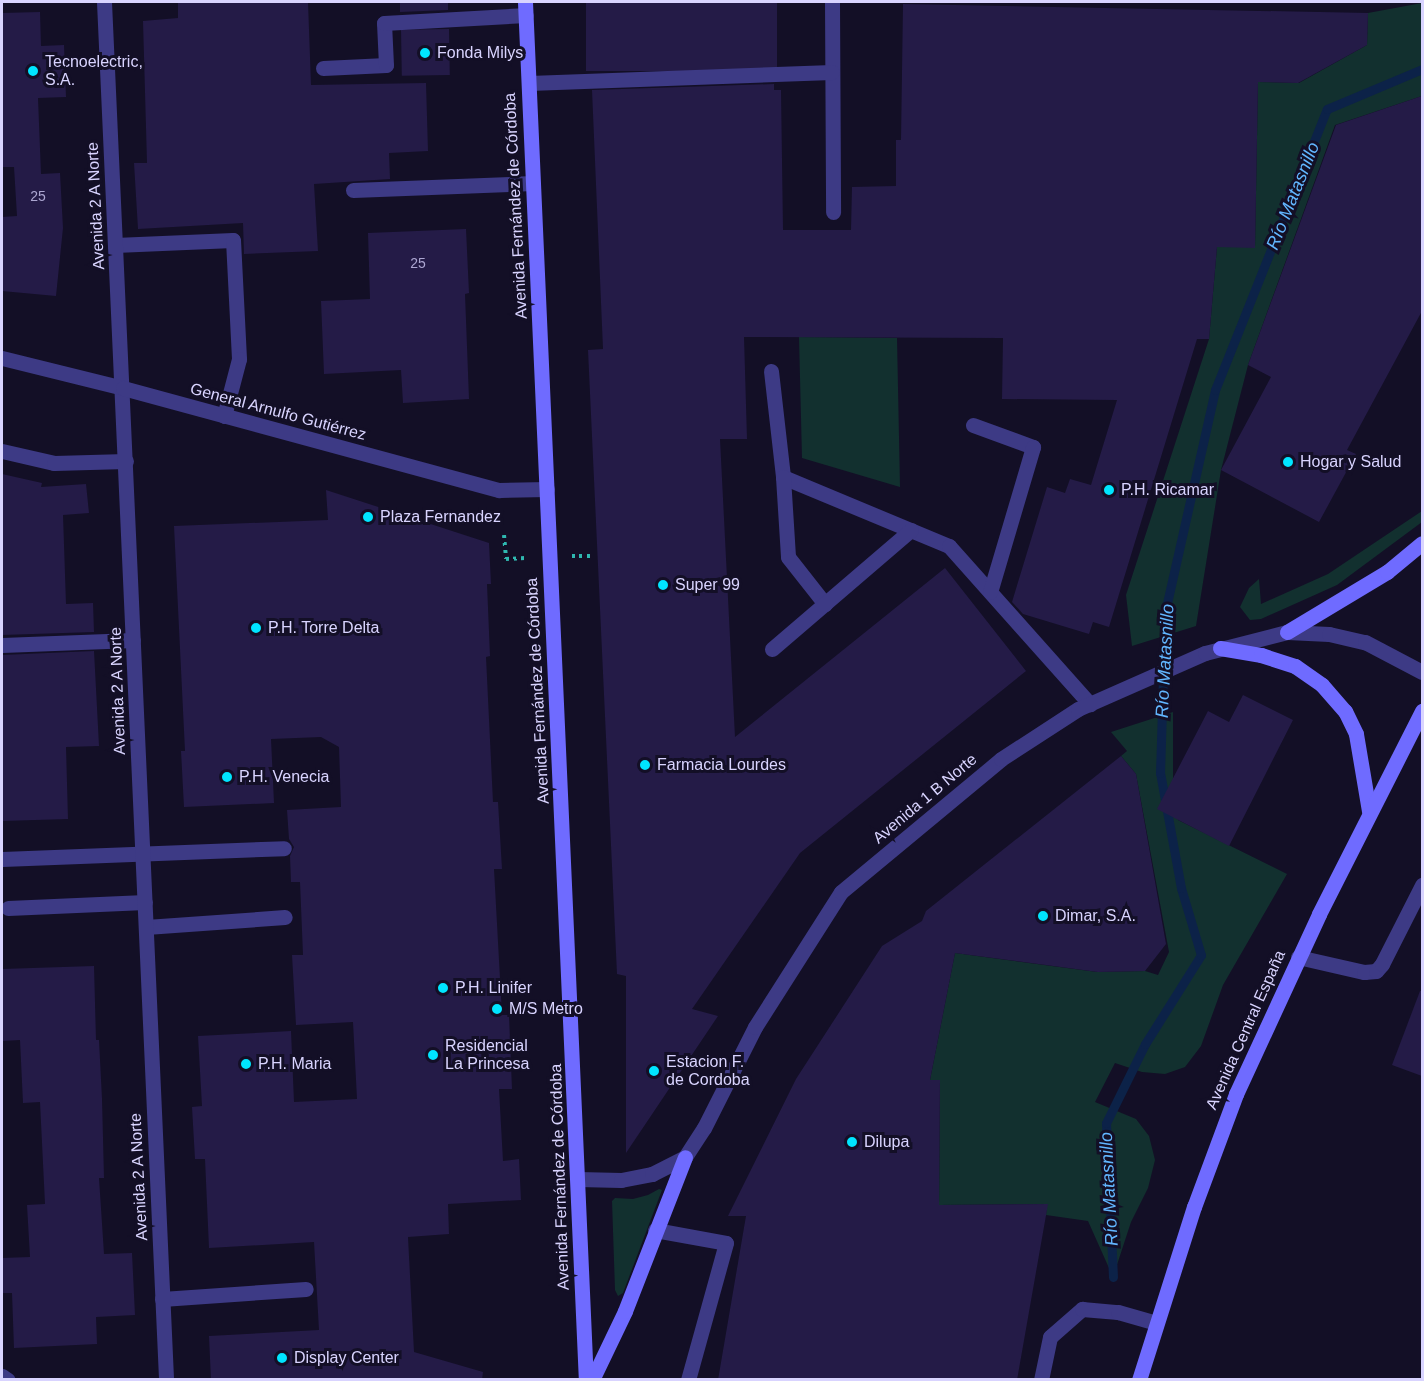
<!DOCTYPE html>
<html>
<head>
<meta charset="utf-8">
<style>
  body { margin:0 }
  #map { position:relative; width:1424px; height:1381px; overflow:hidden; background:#130f26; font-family:Helvetica,sans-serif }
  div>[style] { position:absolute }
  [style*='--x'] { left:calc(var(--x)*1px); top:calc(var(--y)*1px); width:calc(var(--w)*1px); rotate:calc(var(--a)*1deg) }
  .green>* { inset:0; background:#12302f }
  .stream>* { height:9px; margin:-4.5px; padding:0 4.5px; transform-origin:4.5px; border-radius:4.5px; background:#0c2248 }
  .building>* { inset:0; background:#241b47; transform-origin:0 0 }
  .path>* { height:4px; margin-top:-2px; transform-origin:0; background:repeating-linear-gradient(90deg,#2fb8b0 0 3px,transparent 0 7.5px) }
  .service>* { height:15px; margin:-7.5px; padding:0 7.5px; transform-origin:7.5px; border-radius:7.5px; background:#3d3a85 }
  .minor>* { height:15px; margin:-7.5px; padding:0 7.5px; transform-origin:7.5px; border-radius:7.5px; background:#3d3a85 }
  .tertiary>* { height:15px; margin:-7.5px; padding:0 7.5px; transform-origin:7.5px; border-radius:7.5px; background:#3d3a85 }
  .secondary>* { height:15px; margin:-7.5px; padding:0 7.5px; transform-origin:7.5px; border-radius:7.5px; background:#6f6bff }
  .dots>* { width:16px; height:16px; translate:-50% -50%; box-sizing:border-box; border:3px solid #130f26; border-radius:50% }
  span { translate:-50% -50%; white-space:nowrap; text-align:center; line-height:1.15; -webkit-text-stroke:6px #130f26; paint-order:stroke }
  .number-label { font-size:14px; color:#aca6d1 }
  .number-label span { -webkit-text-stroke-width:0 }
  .poi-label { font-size:16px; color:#d9d4ff }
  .left { translate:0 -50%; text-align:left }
  .street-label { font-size:16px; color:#d9d4ff }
  .water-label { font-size:18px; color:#62b6ff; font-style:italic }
  .frame { position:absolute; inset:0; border:3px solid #d9d4ff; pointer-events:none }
</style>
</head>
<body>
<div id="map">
  <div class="green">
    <div style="clip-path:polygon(1422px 3px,1422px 96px,1335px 125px,1248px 365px,1221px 470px,1196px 626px,1132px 646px,1126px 595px,1209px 339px,1217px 247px,1255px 247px,1258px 82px,1299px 83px,1367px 45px,1368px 13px)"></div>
    <div style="clip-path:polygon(799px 337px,897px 338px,900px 487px,802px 458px)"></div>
    <div style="clip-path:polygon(1422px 511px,1422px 522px,1337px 585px,1261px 619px,1250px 620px,1240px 607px,1249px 588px,1259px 579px,1261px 604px,1328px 574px)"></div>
    <div style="clip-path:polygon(1173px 712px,1173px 780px,1178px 820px,1287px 874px,1223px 985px,1201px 1046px,1185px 1067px,1165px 1074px,1142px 1072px,1115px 1063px,1095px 1102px,1136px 1119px,1149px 1136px,1155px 1160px,1148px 1188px,1131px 1222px,1113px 1277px,1088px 1221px,1046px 1215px,1047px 1204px,939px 1205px,940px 1080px,930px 1080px,955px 953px,1097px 972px,1145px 971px,1158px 975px,1169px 952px,1136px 774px,1121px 756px,1127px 751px,1111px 732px)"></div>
    <div style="clip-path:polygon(659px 1189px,662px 1190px,623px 1293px,618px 1296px,615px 1290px,612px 1201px,615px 1198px,633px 1199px,648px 1195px)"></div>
  </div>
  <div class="stream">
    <div style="--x:1113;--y:1277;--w:154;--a:-92.6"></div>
    <div style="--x:1106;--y:1123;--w:88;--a:-63.7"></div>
    <div style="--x:1145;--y:1044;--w:105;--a:-57.8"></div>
    <div style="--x:1201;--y:955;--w:70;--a:-106.6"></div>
    <div style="--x:1181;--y:888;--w:117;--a:-100.3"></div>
    <div style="--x:1160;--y:773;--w:161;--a:-88.2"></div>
    <div style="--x:1165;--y:612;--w:228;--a:-77.3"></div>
    <div style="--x:1215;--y:390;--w:302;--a:-68.3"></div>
    <div style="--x:1327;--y:109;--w:103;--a:-22.8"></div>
  </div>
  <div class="building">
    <div style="clip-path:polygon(178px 2px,308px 2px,311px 85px,426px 83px,428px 151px,389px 153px,390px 179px,314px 184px,318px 251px,244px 254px,243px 223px,138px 229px,134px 163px,147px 163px,143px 21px,178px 18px)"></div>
    <div style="clip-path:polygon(400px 2px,448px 2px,448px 10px,400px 12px)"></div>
    <div style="left:586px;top:2px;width:191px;height:69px"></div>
    <div style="clip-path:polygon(903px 4px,1368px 13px,1367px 45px,1298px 83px,1258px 82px,1255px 248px,1217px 247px,1209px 339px,1197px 339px,1109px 627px,1093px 622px,1089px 634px,1023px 614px,1012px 602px,1047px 487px,1065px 493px,1070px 479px,1091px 485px,1117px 400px,1002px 399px,1003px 338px,744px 337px,747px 439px,720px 439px,735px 737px,945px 568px,1026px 671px,800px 853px,692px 1009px,718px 1016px,626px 1153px,626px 976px,617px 974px,588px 350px,603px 349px,592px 90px,774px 84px,774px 90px,781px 90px,783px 230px,851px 230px,852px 187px,896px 186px,896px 140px,901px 140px)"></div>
    <div style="clip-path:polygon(40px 12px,41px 46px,64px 45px,66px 97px,38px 98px,41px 174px,60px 173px,63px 228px,56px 296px,2px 291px,2px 217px,17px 216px,14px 167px,2px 167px,2px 13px)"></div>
    <div style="left:449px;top:29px;width:46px;height:48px;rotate:89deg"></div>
    <div style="clip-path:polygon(1422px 96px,1422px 311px,1347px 450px,1356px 454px,1319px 522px,1221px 470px,1271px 377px,1248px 365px,1336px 125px)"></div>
    <div style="clip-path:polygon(466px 229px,469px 293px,465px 294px,469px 399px,403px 403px,401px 370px,324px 374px,321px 301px,370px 299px,368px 233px)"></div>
    <div style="clip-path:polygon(2px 474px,42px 483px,41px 487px,86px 484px,89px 513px,63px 515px,66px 604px,93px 603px,94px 632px,2px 635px)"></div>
    <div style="clip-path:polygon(326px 490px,489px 543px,491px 584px,487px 584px,490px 656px,486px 657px,493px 802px,498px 802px,502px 869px,494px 869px,502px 1015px,509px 1015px,512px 1089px,499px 1089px,503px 1161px,519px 1159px,521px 1200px,448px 1204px,449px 1234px,408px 1237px,414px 1352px,483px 1372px,482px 1380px,211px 1380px,209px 1336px,319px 1330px,314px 1242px,209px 1248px,205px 1159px,195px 1159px,192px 1107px,202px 1106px,198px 1036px,291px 1031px,294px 1102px,357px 1099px,353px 1022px,296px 1025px,292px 955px,303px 955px,300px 882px,291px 882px,290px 856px,294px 847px,289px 839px,287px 810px,341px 807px,339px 747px,321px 737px,271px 739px,274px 803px,184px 807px,181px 751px,185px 751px,174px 526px,328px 520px)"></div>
    <div style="clip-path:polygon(94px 651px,99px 746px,66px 747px,68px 819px,2px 821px,2px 655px)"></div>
    <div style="clip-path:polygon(1243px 695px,1293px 720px,1229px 846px,1157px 809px,1208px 711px,1229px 722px)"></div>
    <div style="clip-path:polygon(1121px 756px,1136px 774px,1166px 944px,1145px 971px,1098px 972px,955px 953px,930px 1080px,940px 1080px,939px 1205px,1048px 1204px,1017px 1380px,718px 1380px,746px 1216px,728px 1216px,796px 1079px,882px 946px,922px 921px,926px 911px)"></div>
    <div style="clip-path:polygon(94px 966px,96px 1040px,99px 1040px,102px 1099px,104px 1178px,99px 1178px,104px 1254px,132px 1253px,135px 1315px,96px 1317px,97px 1344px,14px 1348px,12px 1293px,2px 1293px,2px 1258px,30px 1257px,27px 1205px,45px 1204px,40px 1102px,23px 1103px,20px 1040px,2px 1041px,2px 969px)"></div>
    <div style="clip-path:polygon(1420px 991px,1422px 991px,1422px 1076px,1392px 1065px)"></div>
  </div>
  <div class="path">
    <div style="--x:504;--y:535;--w:24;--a:85"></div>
    <div style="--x:506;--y:559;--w:19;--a:-3"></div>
    <div style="--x:572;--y:556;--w:20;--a:0"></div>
  </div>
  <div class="service">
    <div style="--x:832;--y:2;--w:210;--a:89.7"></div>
    <div style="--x:323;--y:68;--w:63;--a:-2.7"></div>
    <div style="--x:386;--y:65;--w:42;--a:-92.7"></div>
    <div style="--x:384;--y:23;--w:142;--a:-3.2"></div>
    <div style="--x:529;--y:83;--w:303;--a:-2.1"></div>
    <div style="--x:353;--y:190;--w:180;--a:-2.2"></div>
    <div style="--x:115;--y:245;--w:118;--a:-2.4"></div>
    <div style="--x:233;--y:240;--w:119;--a:87.1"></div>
    <div style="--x:239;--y:359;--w:59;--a:104.7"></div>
    <div style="--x:771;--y:371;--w:107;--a:83.5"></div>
    <div style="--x:783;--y:477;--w:180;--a:22.6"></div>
    <div style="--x:949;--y:546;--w:212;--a:48.3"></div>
    <div style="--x:973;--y:425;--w:64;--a:20.1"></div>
    <div style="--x:1033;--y:447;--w:151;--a:106.5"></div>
    <div style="--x:2;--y:451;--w:53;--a:13"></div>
    <div style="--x:54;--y:463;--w:72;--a:-1.6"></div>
    <div style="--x:783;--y:477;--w:80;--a:86.4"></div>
    <div style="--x:788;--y:557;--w:60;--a:51.8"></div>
    <div style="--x:2;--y:645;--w:131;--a:-2.2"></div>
    <div style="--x:772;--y:649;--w:183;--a:-40.6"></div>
    <div style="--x:2;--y:859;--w:282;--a:-2.2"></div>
    <div style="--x:8;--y:908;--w:137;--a:-2.5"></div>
    <div style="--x:146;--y:927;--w:139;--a:-4.1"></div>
    <div style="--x:1298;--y:957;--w:68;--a:12.8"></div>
    <div style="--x:1364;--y:972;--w:12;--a:-5"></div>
    <div style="--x:1376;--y:971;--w:9;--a:-49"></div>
    <div style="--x:1382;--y:964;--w:89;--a:-63.1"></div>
    <div style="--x:655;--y:1230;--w:72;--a:10.4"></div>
    <div style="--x:726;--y:1243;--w:142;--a:105.5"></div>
    <div style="--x:162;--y:1299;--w:144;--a:-4"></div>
    <div style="--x:1041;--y:1380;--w:44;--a:-78.2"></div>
    <div style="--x:1050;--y:1337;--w:43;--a:-41.2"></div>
    <div style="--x:1082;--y:1309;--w:36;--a:5"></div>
    <div style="--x:1118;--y:1312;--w:40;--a:16"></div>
  </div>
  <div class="minor">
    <div style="--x:104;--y:2;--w:1379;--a:87.42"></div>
    <div style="--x:2;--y:1376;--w:7;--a:34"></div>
  </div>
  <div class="tertiary">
    <div style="--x:2;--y:358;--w:125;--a:13.9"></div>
    <div style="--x:123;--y:388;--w:390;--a:15.2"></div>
    <div style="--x:499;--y:490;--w:48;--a:-1.2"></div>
    <div style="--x:578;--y:1179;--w:43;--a:1.3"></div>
    <div style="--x:621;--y:1180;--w:32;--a:-11"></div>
    <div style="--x:652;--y:1174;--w:37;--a:-27"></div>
    <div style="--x:685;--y:1157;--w:35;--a:-57"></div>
    <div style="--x:704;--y:1128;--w:113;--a:-63.2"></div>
    <div style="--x:755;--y:1027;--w:160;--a:-57.5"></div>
    <div style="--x:841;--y:892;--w:208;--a:-39.7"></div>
    <div style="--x:1001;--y:759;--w:92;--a:-33"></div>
    <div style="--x:1078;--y:709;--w:139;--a:-23.8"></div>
    <div style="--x:1205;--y:653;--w:85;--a:-14.4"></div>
    <div style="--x:1287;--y:632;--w:42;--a:2.7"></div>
    <div style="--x:1329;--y:634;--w:37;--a:13"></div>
    <div style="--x:1365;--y:642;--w:64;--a:27.8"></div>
  </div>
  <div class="secondary">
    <div style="--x:525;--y:2;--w:1379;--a:87.47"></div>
    <div style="--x:1287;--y:632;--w:117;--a:-31"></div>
    <div style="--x:1387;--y:572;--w:45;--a:-39.6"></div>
    <div style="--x:1220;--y:648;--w:42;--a:9.7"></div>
    <div style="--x:1261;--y:655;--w:36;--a:18"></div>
    <div style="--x:1295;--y:666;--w:33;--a:35"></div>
    <div style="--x:1322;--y:685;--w:35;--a:49"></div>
    <div style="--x:1345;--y:711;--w:25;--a:64"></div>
    <div style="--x:1356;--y:734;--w:78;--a:80.4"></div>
    <div style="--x:592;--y:1380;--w:76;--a:-64.4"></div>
    <div style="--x:625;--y:1311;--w:165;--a:-68.7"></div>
    <div style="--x:1139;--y:1380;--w:182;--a:-72.4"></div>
    <div style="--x:1194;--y:1207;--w:121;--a:-69.6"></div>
    <div style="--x:1236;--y:1094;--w:198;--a:-65.2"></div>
    <div style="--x:1319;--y:914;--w:228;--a:-63.1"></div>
  </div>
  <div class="dots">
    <div style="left:425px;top:53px;background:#00e5ff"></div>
    <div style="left:33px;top:71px;background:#00e5ff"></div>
    <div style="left:1288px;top:462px;background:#00e5ff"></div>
    <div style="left:1109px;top:490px;background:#00e5ff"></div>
    <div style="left:368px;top:517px;background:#00e5ff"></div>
    <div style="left:663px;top:585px;background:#00e5ff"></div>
    <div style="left:256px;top:628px;background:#00e5ff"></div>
    <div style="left:645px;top:765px;background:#00e5ff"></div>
    <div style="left:227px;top:777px;background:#00e5ff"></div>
    <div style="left:1043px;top:916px;background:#00e5ff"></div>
    <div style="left:443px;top:988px;background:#00e5ff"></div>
    <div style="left:497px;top:1009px;background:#00e5ff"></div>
    <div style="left:433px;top:1055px;background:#00e5ff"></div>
    <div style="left:246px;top:1064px;background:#00e5ff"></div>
    <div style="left:654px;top:1071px;background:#00e5ff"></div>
    <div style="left:852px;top:1142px;background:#00e5ff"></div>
    <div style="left:282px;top:1358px;background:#00e5ff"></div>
  </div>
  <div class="number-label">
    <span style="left:38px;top:196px">25</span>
    <span style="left:418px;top:263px">25</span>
  </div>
  <div class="poi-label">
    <span class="left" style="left:437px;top:53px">Fonda Milys</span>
    <span class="left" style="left:45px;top:71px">Tecnoelectric,<br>S.A.</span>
    <span class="left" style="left:1300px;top:462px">Hogar y Salud</span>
    <span class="left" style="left:1121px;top:490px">P.H. Ricamar</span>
    <span class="left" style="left:380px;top:517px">Plaza Fernandez</span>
    <span class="left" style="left:675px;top:585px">Super 99</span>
    <span class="left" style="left:268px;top:628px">P.H. Torre Delta</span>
    <span class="left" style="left:657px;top:765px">Farmacia Lourdes</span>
    <span class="left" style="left:239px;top:777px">P.H. Venecia</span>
    <span class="left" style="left:1055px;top:916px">Dimar, S.A.</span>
    <span class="left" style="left:455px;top:988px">P.H. Linifer</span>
    <span class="left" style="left:509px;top:1009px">M/S Metro</span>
    <span class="left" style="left:445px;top:1055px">Residencial<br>La Princesa</span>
    <span class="left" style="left:666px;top:1071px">Estacion F.<br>de Cordoba</span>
    <span class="left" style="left:258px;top:1064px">P.H. Maria</span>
    <span class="left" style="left:864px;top:1142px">Dilupa</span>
    <span class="left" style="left:294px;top:1358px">Display Center</span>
  </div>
  <div class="street-label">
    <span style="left:96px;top:206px;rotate:-93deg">Avenida 2 A Norte</span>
    <span style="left:516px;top:206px;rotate:-93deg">Avenida Fernández de Córdoba</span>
    <span style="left:278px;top:412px;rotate:15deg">General Arnulfo Gutiérrez</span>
    <span style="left:118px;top:691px;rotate:-92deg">Avenida 2 A Norte</span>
    <span style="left:538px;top:691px;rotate:-93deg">Avenida Fernández de Córdoba</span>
    <span style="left:925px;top:799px;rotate:-40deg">Avenida 1 B Norte</span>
    <span style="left:1246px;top:1030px;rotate:-66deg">Avenida Central España</span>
    <span style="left:139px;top:1177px;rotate:-93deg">Avenida 2 A Norte</span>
    <span style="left:560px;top:1177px;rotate:-92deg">Avenida Fernández de Córdoba</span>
  </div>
  <div class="water-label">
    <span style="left:1293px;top:196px;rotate:-68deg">Río Matasnillo</span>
    <span style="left:1165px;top:661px;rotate:-87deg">Río Matasnillo</span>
    <span style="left:1109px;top:1189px;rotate:-93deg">Río Matasnillo</span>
  </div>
  <div class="frame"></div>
</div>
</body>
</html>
